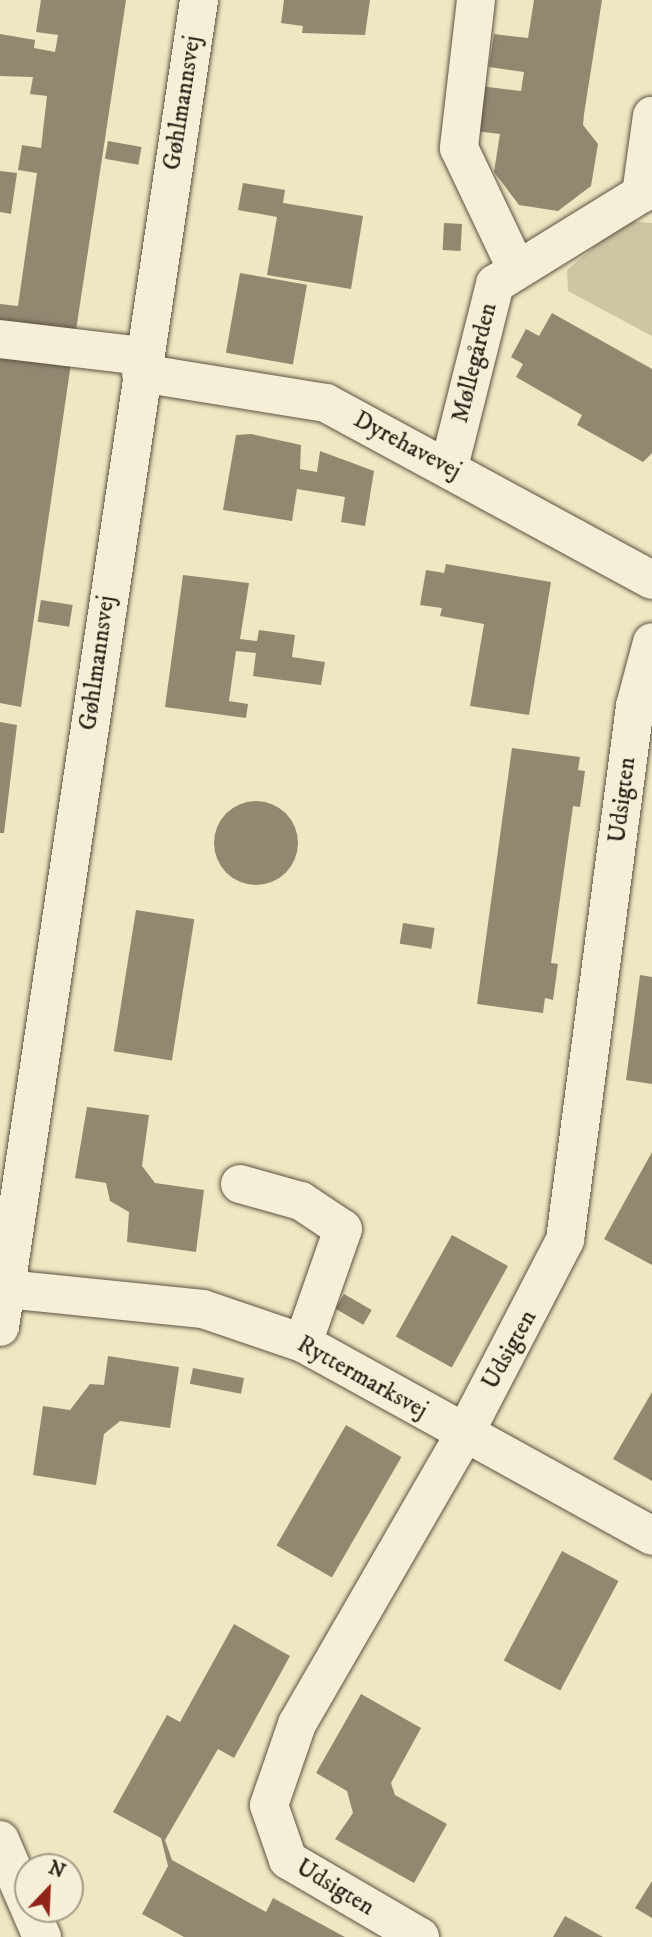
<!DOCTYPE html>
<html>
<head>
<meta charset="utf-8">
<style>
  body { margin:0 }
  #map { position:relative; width:652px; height:1937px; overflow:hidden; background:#efe6c2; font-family:"IM FELL DW Pica",serif }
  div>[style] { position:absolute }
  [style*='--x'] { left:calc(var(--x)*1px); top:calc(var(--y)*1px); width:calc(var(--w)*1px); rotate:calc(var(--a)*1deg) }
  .green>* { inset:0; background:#cec5a5 }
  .building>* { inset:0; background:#918870; transform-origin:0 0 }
  .round { border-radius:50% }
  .roads { filter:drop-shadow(0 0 2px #5c5342) drop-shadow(0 0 2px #5c5342) }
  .minor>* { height:38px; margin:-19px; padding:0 19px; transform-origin:19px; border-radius:19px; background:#f5efd7 }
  span { translate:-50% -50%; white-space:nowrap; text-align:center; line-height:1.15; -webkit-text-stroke:5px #f5efd7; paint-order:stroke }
  .street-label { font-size:24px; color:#2b2217 }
  .north { position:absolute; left:14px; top:1853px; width:70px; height:70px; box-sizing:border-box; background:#f5efd7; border:2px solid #a49d8a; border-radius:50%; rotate:23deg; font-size:19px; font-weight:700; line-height:28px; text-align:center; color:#2b2217 }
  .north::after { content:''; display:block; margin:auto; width:24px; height:32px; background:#8f2418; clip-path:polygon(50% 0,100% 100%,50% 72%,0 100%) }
</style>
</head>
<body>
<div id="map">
  <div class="green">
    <div style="clip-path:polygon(625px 221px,652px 223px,652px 336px,568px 291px,567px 270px)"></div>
  </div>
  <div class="building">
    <div style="clip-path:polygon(41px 0,126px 0,75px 337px,0 328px,0 304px,18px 306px,37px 173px,18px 170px,22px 145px,41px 148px,47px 96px,30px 94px,33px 77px,0 76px,0 34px,35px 40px,34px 48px,55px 52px,58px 35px,36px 32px)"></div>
    <div style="clip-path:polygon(284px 0,370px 0,365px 35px,302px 33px,303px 26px,281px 23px)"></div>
    <div style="clip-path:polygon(534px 0,602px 0,584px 114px,583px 125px,598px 144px,591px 186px,558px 211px,519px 205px,494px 172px,500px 134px,475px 131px,480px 86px,521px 91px,524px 72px,489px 67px,494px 34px,528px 38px)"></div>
    <div style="left:108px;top:141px;width:34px;height:18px;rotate:10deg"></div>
    <div style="clip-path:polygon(0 171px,17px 173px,11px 214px,0 212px)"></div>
    <div style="clip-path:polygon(243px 183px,285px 190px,283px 203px,363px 216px,351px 289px,267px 275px,277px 217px,238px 210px)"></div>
    <div style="left:444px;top:223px;width:18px;height:27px;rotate:3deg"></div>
    <div style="left:240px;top:273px;width:68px;height:81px;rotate:10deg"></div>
    <div style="clip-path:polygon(552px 313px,652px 369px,652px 453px,643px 462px,577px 425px,582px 415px,516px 377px,523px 364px,511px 357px,526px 329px,539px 336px)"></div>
    <div style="clip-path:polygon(0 354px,71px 363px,21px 707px,0 703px)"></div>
    <div style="clip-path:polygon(251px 434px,301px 445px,300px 469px,317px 472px,320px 451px,374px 471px,365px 526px,341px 522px,345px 497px,297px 489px,292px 521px,223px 510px,236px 435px)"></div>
    <div style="clip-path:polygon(446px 564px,551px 582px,529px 715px,470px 706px,484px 624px,440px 616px,442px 608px,420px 605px,426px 570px,444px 573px)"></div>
    <div style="clip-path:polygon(183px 575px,249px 583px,240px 639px,257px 641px,259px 630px,295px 635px,292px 657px,325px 662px,321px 685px,253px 676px,256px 653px,236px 651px,229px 701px,248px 704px,246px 718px,165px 707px)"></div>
    <div style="left:41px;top:600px;width:32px;height:22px;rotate:9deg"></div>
    <div style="clip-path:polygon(0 722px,17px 725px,4px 833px,0 833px)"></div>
    <div style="clip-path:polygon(512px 748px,580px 757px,578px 770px,585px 771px,580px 807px,573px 806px,551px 963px,558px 964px,553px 1000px,545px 998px,543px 1013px,477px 1004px)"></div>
    <div class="round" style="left:214px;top:801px;width:84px;height:84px"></div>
    <div style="left:136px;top:910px;width:59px;height:143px;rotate:9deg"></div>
    <div style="left:403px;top:923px;width:32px;height:21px;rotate:9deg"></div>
    <div style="clip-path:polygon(640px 975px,652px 977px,652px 1084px,626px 1080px)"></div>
    <div style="clip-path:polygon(87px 1107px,149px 1115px,142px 1166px,155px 1183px,204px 1190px,196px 1252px,127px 1242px,129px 1212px,110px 1201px,106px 1183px,75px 1178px)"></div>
    <div style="clip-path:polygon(652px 1152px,652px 1265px,604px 1239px)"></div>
    <div style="left:452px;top:1235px;width:64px;height:116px;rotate:29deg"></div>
    <div style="left:344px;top:1294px;width:32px;height:17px;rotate:30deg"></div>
    <div style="clip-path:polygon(108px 1356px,179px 1367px,170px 1428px,120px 1421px,104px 1434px,96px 1485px,33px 1475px,43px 1406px,70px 1410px,90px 1384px,104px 1385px)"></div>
    <div style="left:193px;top:1368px;width:52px;height:16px;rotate:11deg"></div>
    <div style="clip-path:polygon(652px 1392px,652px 1481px,613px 1459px)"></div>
    <div style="left:346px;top:1425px;width:64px;height:139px;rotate:30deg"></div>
    <div style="left:562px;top:1551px;width:64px;height:124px;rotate:28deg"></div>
    <div style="clip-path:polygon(234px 1624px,290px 1656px,234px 1758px,218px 1749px,165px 1840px,172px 1860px,266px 1912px,273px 1898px,345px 1937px,184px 1937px,142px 1914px,168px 1866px,161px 1838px,113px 1812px,167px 1715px,180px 1722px)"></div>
    <div style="clip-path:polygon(361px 1694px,421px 1728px,391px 1783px,395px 1795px,447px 1824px,414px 1883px,335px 1839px,353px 1813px,347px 1791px,316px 1773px)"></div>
    <div style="clip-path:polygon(652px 1881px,652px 1918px,635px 1908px)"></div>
    <div style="clip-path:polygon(565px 1916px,603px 1937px,553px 1937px)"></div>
  </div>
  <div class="roads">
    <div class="minor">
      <div style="--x:476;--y:0;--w:149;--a:96.6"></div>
      <div style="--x:459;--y:148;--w:133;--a:64.6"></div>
      <div style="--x:0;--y:339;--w:144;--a:6.8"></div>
      <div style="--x:141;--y:373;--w:187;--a:9.2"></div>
      <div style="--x:326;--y:403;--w:371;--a:28.5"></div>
      <div style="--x:449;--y:467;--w:189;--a:-75.9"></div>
      <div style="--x:495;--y:284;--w:172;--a:-31.7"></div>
      <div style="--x:641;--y:194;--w:79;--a:-82"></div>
      <div style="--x:240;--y:1184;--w:63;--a:15.6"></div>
      <div style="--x:301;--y:1201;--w:50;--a:33.7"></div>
      <div style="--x:343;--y:1229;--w:121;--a:109.3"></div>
      <div style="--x:6;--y:1289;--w:198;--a:5.8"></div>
      <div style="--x:203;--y:1309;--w:106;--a:18.8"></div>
      <div style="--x:303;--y:1343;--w:399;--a:28.9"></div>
      <div style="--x:0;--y:1327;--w:1342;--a:-81.47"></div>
      <div style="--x:0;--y:1840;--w:106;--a:66.6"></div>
      <div style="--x:420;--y:1937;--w:153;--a:-149.7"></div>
      <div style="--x:288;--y:1860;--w:58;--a:-109.1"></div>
      <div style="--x:269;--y:1805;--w:86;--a:-70.9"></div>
      <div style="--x:297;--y:1724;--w:334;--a:-60"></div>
      <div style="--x:464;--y:1435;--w:220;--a:-62.6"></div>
      <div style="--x:565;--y:1240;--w:539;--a:-82.53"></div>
      <div style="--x:635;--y:706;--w:66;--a:-75.1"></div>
    </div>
  </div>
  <div class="street-label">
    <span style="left:183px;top:103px;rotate:-81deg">Gøhlmannsvej</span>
    <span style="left:475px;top:363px;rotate:-76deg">Møllegården</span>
    <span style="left:407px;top:446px;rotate:28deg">Dyrehavevej</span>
    <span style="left:98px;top:663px;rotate:-82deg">Gøhlmannsvej</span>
    <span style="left:623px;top:800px;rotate:-83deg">Udsigten</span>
    <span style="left:510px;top:1350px;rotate:-61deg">Udsigten</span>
    <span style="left:362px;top:1378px;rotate:29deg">Ryttermarksvej</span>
    <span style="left:335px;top:1888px;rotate:31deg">Udsigten</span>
  </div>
  <div class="north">N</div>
</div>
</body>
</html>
